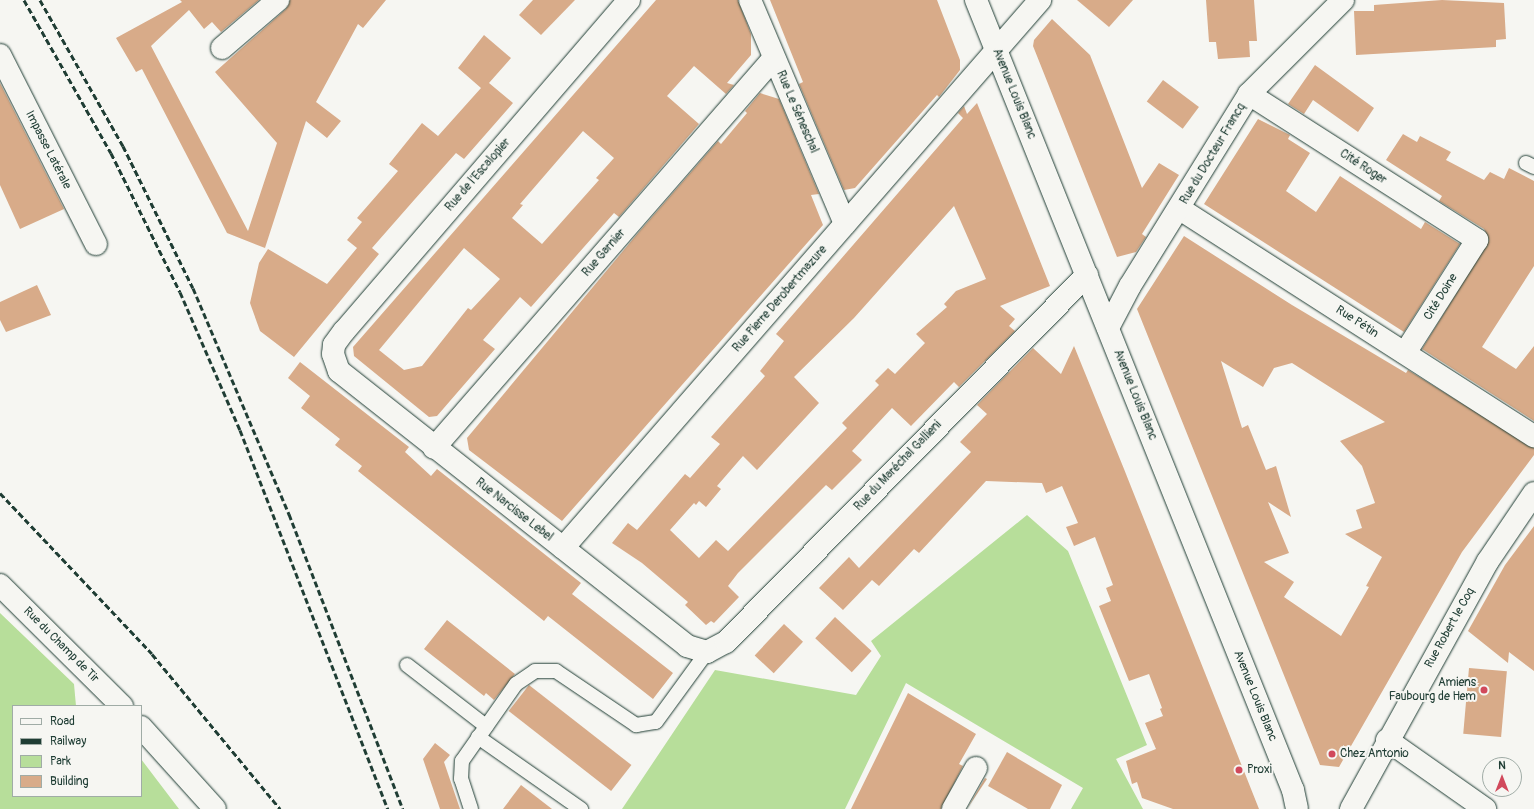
<!DOCTYPE html>
<html>
<head>
<meta charset="utf-8">
<style>
  body { margin:0 }
  #map { position:relative; width:1534px; height:809px; overflow:hidden; background:#f6f6f2; font-family:Pangolin,sans-serif }
  div>[style] { position:absolute }
  [style*='--x'] { left:calc(var(--x)*1px); top:calc(var(--y)*1px); width:calc(var(--w)*1px); rotate:calc(var(--a)*1deg) }
  .green>* { inset:0; background:#b7de9a }
  .building>* { inset:0; background:#d8ab89; transform-origin:0 0 }
  .roads { filter:drop-shadow(0 0 1px #1f3d34) drop-shadow(0 0 1px #1f3d34) }
  .lane>* { height:14px; margin:-7px; padding:0 7px; transform-origin:7px; border-radius:7px; background:#f6f6f2 }
  .street>* { height:22px; margin:-11px; padding:0 11px; transform-origin:11px; border-radius:11px; background:#f6f6f2 }
  .secondary>* { height:22px; margin:-11px; padding:0 11px; transform-origin:11px; border-radius:11px; background:#f6f6f2 }
  .rail>* { height:3px; margin-top:-1.5px; transform-origin:0; background:repeating-linear-gradient(90deg,#1f3d34 0 6px,transparent 0 9px) }
  .dots>* { width:11px; height:11px; translate:-50% -50%; box-sizing:border-box; border:2px solid #f6f6f2; border-radius:50% }
  span { translate:-50% -50%; white-space:nowrap; text-align:center; line-height:1.15; -webkit-text-stroke:4px #f6f6f2; paint-order:stroke }
  .street-label { font-size:12px; color:#1f3d34 }
  .poi-label { font-size:12px; color:#1f3d34 }
  .right { translate:-100% -50%; text-align:right }
  .left { translate:0 -50%; text-align:left }
  .legend { position:absolute; left:12px; top:705px; width:130px; height:92px; box-sizing:border-box; background:#f6f6f2; border:1px solid #a0aca6; margin:0; padding:5px 7px; list-style:none; font-size:12px; color:#1f3d34 }
  .legend li { display:flex; align-items:center; gap:8px; height:20px }
  .legend b { width:20px; border:1px solid #a0aca6 }
  .north { position:absolute; left:1482px; top:757px; width:40px; height:40px; box-sizing:border-box; background:#f6f6f2; border:1px solid #a0aca6; border-radius:50%; rotate:0deg; font-size:11px; font-weight:700; line-height:16px; text-align:center; color:#1f3d34 }
  .north::after { content:''; display:block; margin:auto; width:14px; height:18px; background:#d1495b; clip-path:polygon(50% 0,100% 100%,50% 72%,0 100%) }
</style>
</head>
<body>
<div id="map">
  <div class="green">
    <div style="clip-path:polygon(1027px 515px,1068px 551px,1147px 745px,1116px 759px,1143px 809px,1071px 809px,1083px 788px,906px 683px,845px 809px,622px 809px,715px 670px,856px 695px,881px 656px,871px 641px)"></div>
    <div style="clip-path:polygon(0 613px,74px 684px,76px 706px,13px 706px,13px 796px,141px 796px,141px 759px,179px 809px,0 809px)"></div>
  </div>
  <div class="building">
    <div style="clip-path:polygon(180px 0,259px 0,221px 32px,212px 22px,204px 29px,189px 10px,151px 46px,248px 231px,277px 143px,215px 72px,286px 9px,290px 0,386px 0,363px 28px,358px 24px,316px 102px,341px 121px,327px 138px,306px 121px,265px 248px,227px 233px,142px 69px,136px 72px,116px 38px,182px 2px)"></div>
    <div style="clip-path:polygon(533px 0,575px 0,541px 35px,519px 15px)"></div>
    <div style="clip-path:polygon(evenodd,656px 0,738px 0,751px 34px,751px 55px,727px 83px,734px 85px,726px 94px,694px 66px,667px 96px,699px 124px,619px 217px,614px 213px,531px 307px,520px 297px,483px 340px,495px 349px,437px 416px,429px 417px,354px 356px,353px 347px,656px 0,583px 131px,614px 158px,596px 178px,599px 180px,542px 244px,512px 218px,523px 205px,520px 204px,583px 131px,656px 0,464px 248px,500px 279px,471px 310px,468px 308px,422px 366px,404px 370px,379px 350px,464px 248px)"></div>
    <div style="clip-path:polygon(770px 0,937px 0,960px 60px,960px 70px,939px 97px,937px 95px,855px 188px,844px 190px,799px 84px,803px 82px)"></div>
    <div style="clip-path:polygon(1077px 0,1133px 0,1109px 27px)"></div>
    <div style="clip-path:polygon(1206px 0,1254px 0,1257px 41px,1249px 41px,1250px 57px,1218px 59px,1216px 42px,1209px 42px)"></div>
    <div style="clip-path:polygon(1442px 0,1504px 3px,1506px 39px,1496px 40px,1496px 47px,1356px 55px,1354px 11px,1374px 11px,1374px 5px)"></div>
    <div style="clip-path:polygon(1052px 19px,1090px 55px,1142px 188px,1159px 163px,1179px 175px,1142px 234px,1146px 237px,1136px 252px,1117px 257px,1033px 46px,1034px 40px)"></div>
    <div style="clip-path:polygon(484px 35px,511px 58px,489px 83px,513px 103px,464px 159px,456px 153px,415px 199px,372px 248px,379px 254px,294px 357px,260px 331px,250px 303px,259px 263px,268px 249px,327px 284px,357px 248px,347px 240px,362px 222px,357px 218px,398px 171px,389px 164px,422px 123px,438px 136px,481px 88px,458px 68px)"></div>
    <div style="clip-path:polygon(1315px 65px,1374px 108px,1358px 132px,1313px 100px,1304px 114px,1288px 104px)"></div>
    <div style="left:1163px;top:80px;width:45px;height:27px;rotate:37deg"></div>
    <div style="clip-path:polygon(0 83px,64px 209px,20px 229px,0 185px)"></div>
    <div style="clip-path:polygon(760px 93px,779px 99px,819px 194px,811px 195px,823px 225px,562px 521px,469px 450px,467px 438px,638px 233px,718px 141px,721px 144px,747px 113px,745px 111px)"></div>
    <div style="clip-path:polygon(evenodd,977px 103px,1050px 286px,1000px 306px,1015px 319px,1009px 326px,1015px 331px,959px 387px,954px 382px,911px 426px,892px 408px,852px 451px,862px 460px,832px 490px,826px 485px,738px 573px,728px 586px,739px 597px,714px 623px,711px 621px,706px 625px,685px 605px,688px 602px,642px 563px,612px 543px,628px 523px,637px 530px,685px 474px,690px 478px,720px 444px,711px 437px,765px 376px,760px 371px,784px 341px,776px 334px,963px 118px,958px 113px,964px 106px,967px 114px,977px 103px,954px 206px,986px 279px,956px 291px,944px 304px,947px 307px,916px 334px,925px 343px,895px 374px,888px 368px,875px 381px,879px 385px,842px 423px,847px 428px,728px 551px,716px 540px,699px 558px,670px 530px,694px 503px,696px 505px,699px 501px,706px 507px,721px 489px,717px 486px,743px 456px,757px 470px,819px 403px,794px 377px,854px 318px,954px 206px)"></div>
    <div style="clip-path:polygon(1258px 119px,1290px 135px,1288px 139px,1310px 153px,1286px 191px,1316px 212px,1340px 176px,1421px 229px,1425px 222px,1460px 244px,1404px 332px,1204px 204px)"></div>
    <div style="clip-path:polygon(1403px 134px,1417px 142px,1420px 136px,1451px 152px,1446px 160px,1484px 180px,1490px 172px,1504px 179px,1509px 168px,1534px 181px,1534px 266px,1482px 347px,1516px 369px,1534px 346px,1534px 421px,1422px 349px,1489px 240px,1484px 229px,1439px 201px,1442px 196px,1386px 160px)"></div>
    <div style="clip-path:polygon(evenodd,1184px 236px,1292px 305px,1406px 373px,1408px 370px,1534px 448px,1534px 455px,1462px 552px,1339px 767px,1320px 765px,1137px 309px,1184px 236px,1221px 361px,1263px 387px,1274px 368px,1292px 363px,1385px 422px,1340px 441px,1362px 466px,1375px 503px,1356px 510px,1362px 528px,1345px 534px,1382px 557px,1366px 586px,1369px 587px,1341px 636px,1284px 597px,1294px 582px,1264px 562px,1289px 553px,1268px 502px,1291px 517px,1276px 466px,1266px 470px,1248px 425px,1242px 428px,1221px 361px)"></div>
    <div style="clip-path:polygon(37px 285px,51px 315px,6px 332px,0 320px,0 302px)"></div>
    <div style="clip-path:polygon(1074px 346px,1124px 469px,1259px 809px,1173px 809px,1142px 798px,1137px 782px,1132px 784px,1126px 761px,1156px 749px,1145px 723px,1163px 716px,1160px 709px,1162px 708px,1149px 674px,1129px 681px,1099px 606px,1111px 601px,1106px 588px,1113px 585px,1095px 537px,1074px 546px,1066px 527px,1078px 523px,1062px 486px,1046px 493px,1042px 483px,986px 481px,919px 553px,914px 549px,879px 586px,872px 580px,843px 610px,819px 588px,849px 557px,859px 568px,971px 452px,960px 442px,987px 414px,977px 405px,1033px 348px,1061px 374px)"></div>
    <div style="clip-path:polygon(300px 362px,409px 447px,405px 452px,431px 476px,437px 469px,581px 583px,572px 594px,673px 673px,653px 699px,548px 616px,544px 621px,358px 471px,362px 466px,335px 445px,340px 439px,301px 408px,310px 396px,288px 378px)"></div>
    <div style="clip-path:polygon(1534px 526px,1534px 671px,1509px 652px,1508px 663px,1468px 631px,1505px 565px)"></div>
    <div style="left:835px;top:617px;width:50px;height:29px;rotate:43deg"></div>
    <div style="clip-path:polygon(447px 620px,515px 674px,494px 700px,486px 693px,484px 696px,424px 649px)"></div>
    <div style="left:784px;top:624px;width:26px;height:43px;rotate:43deg"></div>
    <div style="left:1469px;top:668px;width:38px;height:66px;rotate:5deg"></div>
    <div style="left:529px;top:685px;width:130px;height:33px;rotate:38deg"></div>
    <div style="clip-path:polygon(908px 693px,976px 734px,959px 764px,963px 766px,941px 809px,851px 809px)"></div>
    <div style="clip-path:polygon(435px 743px,450px 755px,444px 762px,460px 809px,440px 809px,423px 759px)"></div>
    <div style="clip-path:polygon(1007px 752px,1062px 785px,1050px 809px,1028px 809px,988px 786px)"></div>
    <div style="clip-path:polygon(985px 778px,987px 779px,967px 809px)"></div>
    <div style="clip-path:polygon(521px 785px,552px 809px,503px 809px)"></div>
  </div>
  <div class="roads">
    <div class="lane">
      <div style="--x:1526;--y:163;--w:9;--a:27"></div>
      <div style="--x:407;--y:665;--w:100;--a:37.7"></div>
      <div style="--x:478;--y:737;--w:126;--a:35"></div>
      <div style="--x:471;--y:809;--w:32;--a:-108"></div>
      <div style="--x:461;--y:779;--w:18;--a:-87"></div>
      <div style="--x:462;--y:761;--w:94;--a:-55"></div>
      <div style="--x:516;--y:684;--w:23;--a:-34"></div>
      <div style="--x:535;--y:671;--w:21;--a:0"></div>
      <div style="--x:556;--y:671;--w:97;--a:34"></div>
      <div style="--x:636;--y:725;--w:20;--a:-9"></div>
      <div style="--x:656;--y:722;--w:87;--a:-53.9"></div>
    </div>
    <div class="street">
      <div style="--x:629;--y:0;--w:437;--a:130.7"></div>
      <div style="--x:344;--y:331;--w:17;--a:126"></div>
      <div style="--x:334;--y:345;--w:9;--a:96"></div>
      <div style="--x:333;--y:354;--w:18;--a:71"></div>
      <div style="--x:339;--y:371;--w:444;--a:38.3"></div>
      <div style="--x:687;--y:646;--w:21;--a:17"></div>
      <div style="--x:707;--y:652;--w:21;--a:-28"></div>
      <div style="--x:726;--y:642;--w:515;--a:-45.47"></div>
      <div style="--x:750;--y:0;--w:243;--a:67"></div>
      <div style="--x:222;--y:48;--w:74;--a:-40.6"></div>
      <div style="--x:0;--y:55;--w:212;--a:63.1"></div>
      <div style="--x:1249;--y:94;--w:271;--a:32.6"></div>
      <div style="--x:1477;--y:240;--w:134;--a:122.5"></div>
      <div style="--x:1180;--y:209;--w:421;--a:32.7"></div>
      <div style="--x:1108;--y:328;--w:47;--a:-62.4"></div>
      <div style="--x:1130;--y:286;--w:226;--a:-58.2"></div>
      <div style="--x:1249;--y:94;--w:133;--a:-45"></div>
      <div style="--x:434;--y:448;--w:517;--a:-48.92"></div>
      <div style="--x:563;--y:548;--w:727;--a:-48.96"></div>
      <div style="--x:0;--y:585;--w:172;--a:44.8"></div>
      <div style="--x:141;--y:727;--w:110;--a:47.9"></div>
      <div style="--x:1387;--y:740;--w:120;--a:35.1"></div>
      <div style="--x:953;--y:809;--w:47;--a:-60.7"></div>
      <div style="--x:1351;--y:809;--w:283;--a:-61.1"></div>
      <div style="--x:1488;--y:561;--w:82;--a:-55.9"></div>
    </div>
    <div class="secondary">
      <div style="--x:976;--y:0;--w:851;--a:68.14"></div>
      <div style="--x:1293;--y:790;--w:19;--a:78"></div>
    </div>
  </div>
  <div class="rail">
    <div style="--x:24;--y:0;--w:176;--a:60.4"></div>
    <div style="--x:111;--y:153;--w:155;--a:63.6"></div>
    <div style="--x:180;--y:292;--w:150;--a:66.5"></div>
    <div style="--x:240;--y:430;--w:407;--a:68.7"></div>
    <div style="--x:40;--y:0;--w:168;--a:60.4"></div>
    <div style="--x:123;--y:146;--w:158;--a:63.8"></div>
    <div style="--x:193;--y:288;--w:246;--a:67"></div>
    <div style="--x:289;--y:514;--w:316;--a:68.9"></div>
    <div style="--x:0;--y:493;--w:221;--a:46.6"></div>
    <div style="--x:152;--y:654;--w:201;--a:50.4"></div>
  </div>
  <div class="dots">
    <div style="left:1484px;top:690px;background:#d1495b"></div>
    <div style="left:1332px;top:754px;background:#d1495b"></div>
    <div style="left:1239px;top:770px;background:#d1495b"></div>
  </div>
  <div class="street-label">
    <span style="left:1014px;top:94px;rotate:68deg">Avenue Louis Blanc</span>
    <span style="left:797px;top:112px;rotate:67deg">Rue Le Séneschal</span>
    <span style="left:48px;top:150px;rotate:63deg">Impasse Latérale</span>
    <span style="left:1213px;top:154px;rotate:-59deg">Rue du Docteur Francq</span>
    <span style="left:1363px;top:167px;rotate:33deg">Cité Roger</span>
    <span style="left:478px;top:175px;rotate:-49deg">Rue de l'Escalopier</span>
    <span style="left:604px;top:253px;rotate:-49deg">Rue Garnier</span>
    <span style="left:1441px;top:297px;rotate:-58deg">Cité Doine</span>
    <span style="left:780px;top:299px;rotate:-49deg">Rue Pierre Derobertmazure</span>
    <span style="left:1357px;top:322px;rotate:33deg">Rue Pétin</span>
    <span style="left:1135px;top:395px;rotate:68deg">Avenue Louis Blanc</span>
    <span style="left:898px;top:466px;rotate:-46deg">Rue du Maréchal Gallieni</span>
    <span style="left:514px;top:510px;rotate:38deg">Rue Narcisse Lebel</span>
    <span style="left:1450px;top:628px;rotate:-61deg">Rue Robert le Coq</span>
    <span style="left:61px;top:645px;rotate:45deg">Rue du Champ de Tir</span>
    <span style="left:1255px;top:696px;rotate:68deg">Avenue Louis Blanc</span>
  </div>
  <div class="poi-label">
    <span class="right" style="left:1476px;top:690px">Amiens<br>Faubourg de Hem</span>
    <span class="left" style="left:1340px;top:754px">Chez Antonio</span>
    <span class="left" style="left:1247px;top:770px">Proxi</span>
  </div>
  <ul class="legend">
  <li><b style="height:5px;background:#f6f6f2"></b>Road</li>
  <li><b style="height:5px;background:#1f3d34"></b>Railway</li>
  <li><b style="height:11px;background:#b7de9a"></b>Park</li>
  <li><b style="height:11px;background:#d8ab89"></b>Building</li>
  </ul>
  <div class="north">N</div>
</div>
</body>
</html>
